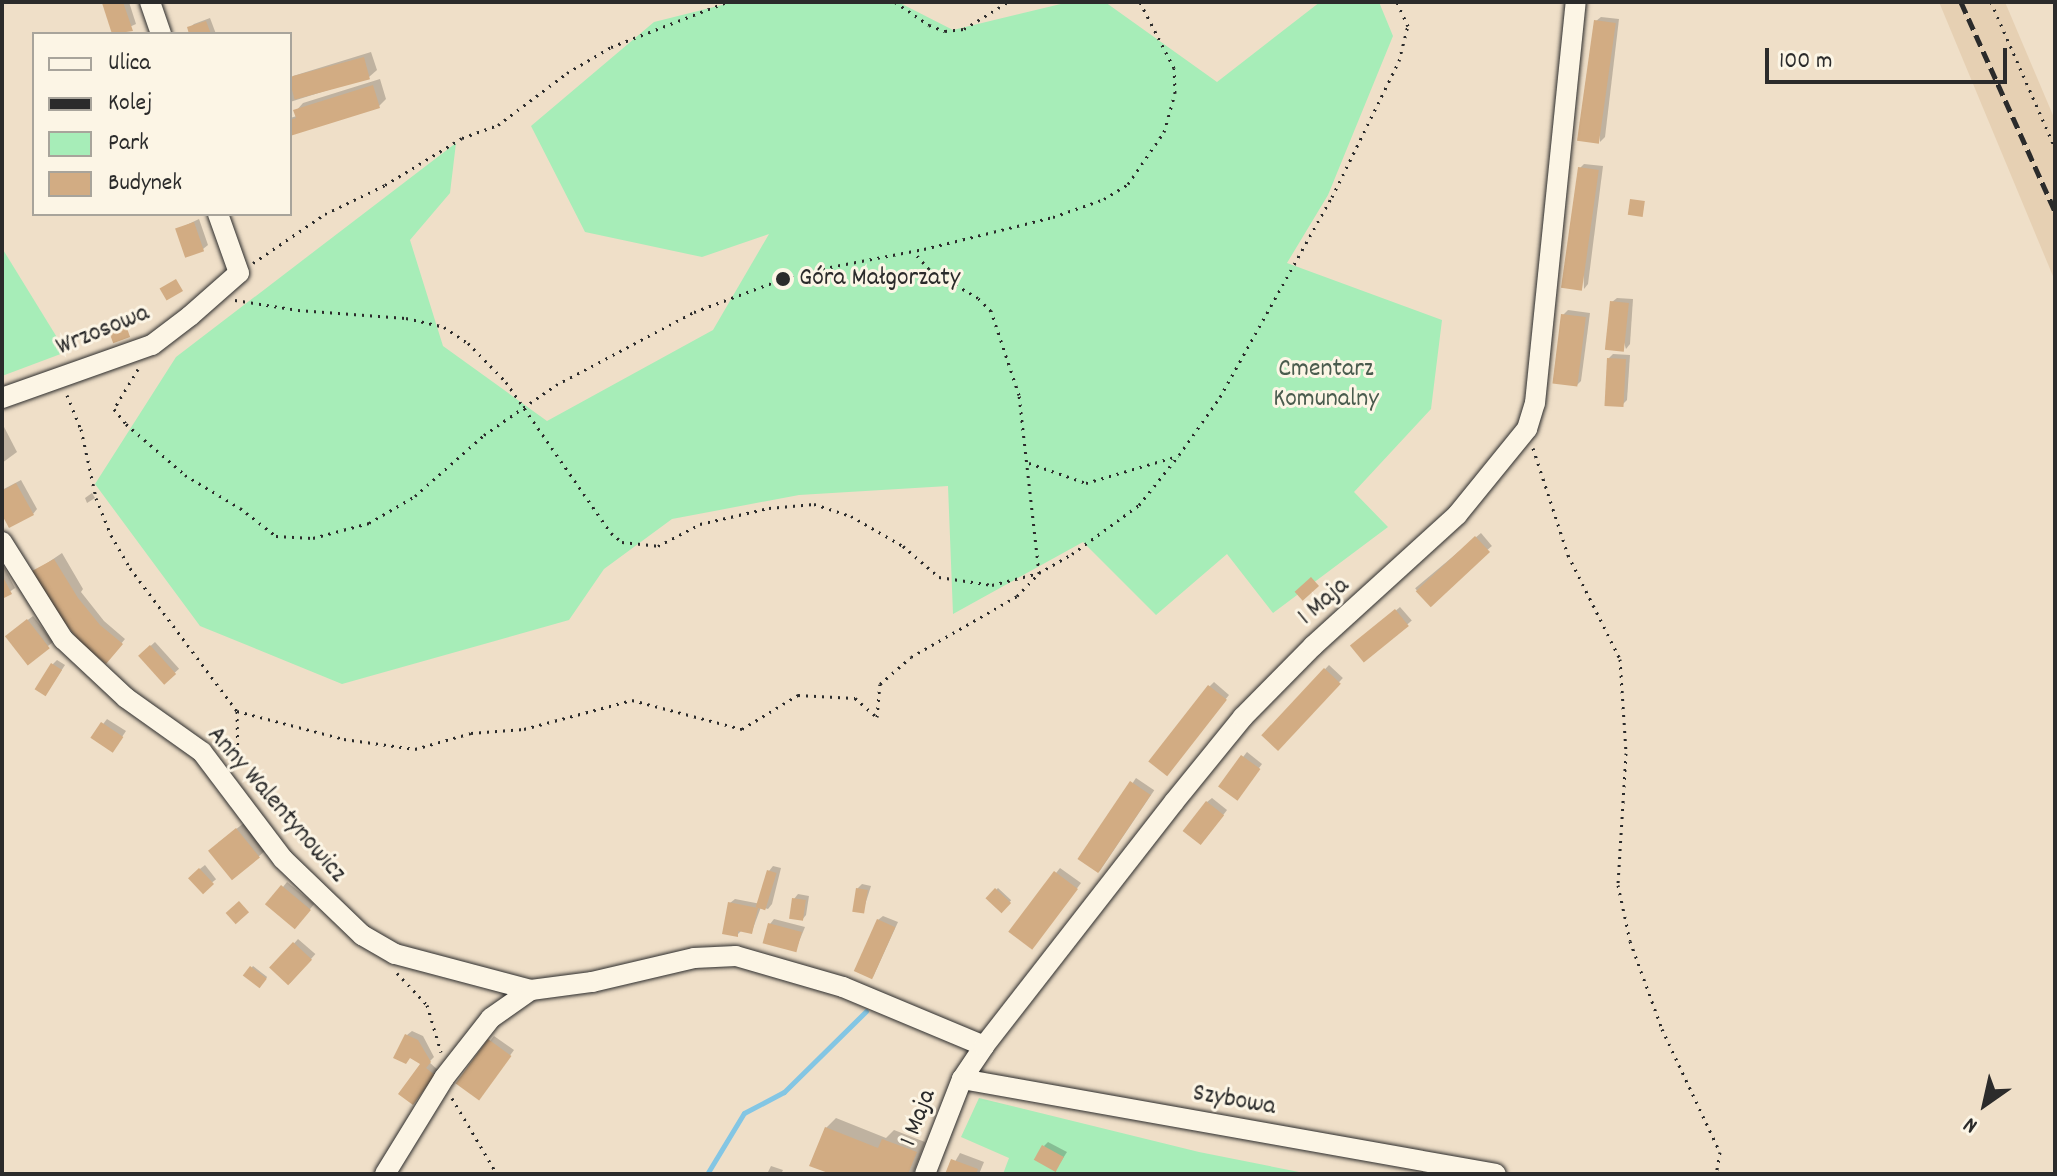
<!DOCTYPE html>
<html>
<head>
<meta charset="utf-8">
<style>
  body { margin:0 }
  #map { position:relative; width:2057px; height:1176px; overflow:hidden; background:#efdfc8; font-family:Dekko,sans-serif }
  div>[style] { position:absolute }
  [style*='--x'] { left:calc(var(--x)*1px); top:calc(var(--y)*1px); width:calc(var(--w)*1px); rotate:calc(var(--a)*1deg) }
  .built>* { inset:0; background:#e6d0b3 }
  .green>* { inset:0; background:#a7edb8 }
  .shadow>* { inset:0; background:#0003; transform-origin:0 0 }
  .stream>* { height:5px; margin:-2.5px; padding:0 2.5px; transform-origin:2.5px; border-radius:2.5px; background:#83c6e4 }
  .building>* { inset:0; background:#d2ac83; transform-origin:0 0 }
  .path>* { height:3px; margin-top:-1.5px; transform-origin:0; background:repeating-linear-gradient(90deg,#2b2b2b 0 2px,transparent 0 8px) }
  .roads { filter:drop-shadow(0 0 2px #2b2b2b) drop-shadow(0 0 2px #2b2b2b) }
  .minor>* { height:20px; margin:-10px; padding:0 10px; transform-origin:10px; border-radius:10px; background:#fcf5e5 }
  .rail>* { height:5px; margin-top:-2.5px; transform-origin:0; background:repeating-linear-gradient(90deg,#2b2b2b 0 12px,transparent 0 18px) }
  .dots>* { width:22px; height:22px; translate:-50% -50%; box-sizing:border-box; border:4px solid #fcf5e5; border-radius:50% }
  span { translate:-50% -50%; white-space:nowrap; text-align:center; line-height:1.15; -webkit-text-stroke:6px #fcf5e5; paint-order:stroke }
  .poi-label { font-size:26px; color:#2b2b2b }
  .left { translate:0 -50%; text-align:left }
  .street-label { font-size:26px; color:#2b2b2b }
  .park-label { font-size:26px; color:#4a5c4e }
  .frame { position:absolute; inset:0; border:4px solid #2b2b2b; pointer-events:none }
  .legend { position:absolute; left:32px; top:32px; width:260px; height:184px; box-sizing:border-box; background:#fcf5e5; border:2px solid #a8a49b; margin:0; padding:10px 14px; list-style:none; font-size:24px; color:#2b2b2b }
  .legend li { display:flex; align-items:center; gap:16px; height:40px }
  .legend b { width:40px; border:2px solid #a8a49b }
  .north { position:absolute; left:1945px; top:1064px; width:80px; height:80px; -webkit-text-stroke:6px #fcf5e5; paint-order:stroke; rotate:214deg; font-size:22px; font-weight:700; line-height:32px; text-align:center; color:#2b2b2b }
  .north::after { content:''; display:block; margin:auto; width:28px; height:36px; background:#2b2b2b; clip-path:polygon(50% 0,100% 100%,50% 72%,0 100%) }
  .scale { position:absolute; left:1765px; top:48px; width:242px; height:36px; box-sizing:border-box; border:4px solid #2b2b2b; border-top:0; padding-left:10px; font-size:24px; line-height:28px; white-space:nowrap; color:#2b2b2b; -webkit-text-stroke:6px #fcf5e5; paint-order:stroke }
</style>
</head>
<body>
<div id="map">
  <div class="built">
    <div style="clip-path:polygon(1939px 2px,2005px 2px,2055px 120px,2055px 281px)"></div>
  </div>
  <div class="green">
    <div style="clip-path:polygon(734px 2px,898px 2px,953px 30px,1069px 2px,1105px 2px,1217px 82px,1320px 2px,1379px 2px,1393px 36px,1328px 195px,1287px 263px,1442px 320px,1431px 409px,1354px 492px,1388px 527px,1273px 613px,1227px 554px,1156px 615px,1083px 542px,953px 614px,948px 486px,799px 495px,672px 519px,604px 569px,569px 620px,342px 684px,200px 626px,95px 484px,176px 357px,456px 143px,450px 193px,410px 240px,443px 346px,547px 421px,713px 330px,769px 234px,702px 257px,585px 232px,531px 126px,654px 22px)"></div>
    <div style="clip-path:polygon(2px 248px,66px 352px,2px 376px)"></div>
    <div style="clip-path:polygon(979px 1098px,1199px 1152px,1309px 1174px,1003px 1174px,1009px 1158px,961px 1137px)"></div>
  </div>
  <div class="shadow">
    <div style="clip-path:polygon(129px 2px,136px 24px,114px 34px,104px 3px)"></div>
    <div style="clip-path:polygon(1601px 17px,1619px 19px,1605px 137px,1600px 142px,1596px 21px)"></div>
    <div style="clip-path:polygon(210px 18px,216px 34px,191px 34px,189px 28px,194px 24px)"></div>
    <div style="clip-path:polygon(371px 52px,377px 70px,369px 77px,290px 102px,293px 76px)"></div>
    <div style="clip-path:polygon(380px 79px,386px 99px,379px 106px,290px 134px,290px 118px,297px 116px,296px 111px,303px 103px)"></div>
    <div style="clip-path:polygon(1584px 164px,1603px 166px,1588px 284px,1584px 289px,1580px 168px)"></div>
    <div style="clip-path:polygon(199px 219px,208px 245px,203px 249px,178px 229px)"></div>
    <div style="clip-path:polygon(1617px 298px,1633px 299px,1630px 344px,1626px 349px,1612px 302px)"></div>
    <div style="clip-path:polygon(1568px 310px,1590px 313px,1581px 381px,1577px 385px,1563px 315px)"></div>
    <div style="clip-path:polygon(1613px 354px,1630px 355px,1627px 400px,1622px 405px,1609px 358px)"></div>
    <div style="clip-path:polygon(2px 423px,17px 452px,2px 463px)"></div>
    <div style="clip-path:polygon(21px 480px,37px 509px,33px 514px,2px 511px,2px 490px)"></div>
    <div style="clip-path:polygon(92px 493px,95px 498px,87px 503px,85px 498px)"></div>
    <div style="left:1481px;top:533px;width:17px;height:86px;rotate:50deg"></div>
    <div style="clip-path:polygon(62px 553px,83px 589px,81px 592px,104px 621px,125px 639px,110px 657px,34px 572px)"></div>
    <div style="clip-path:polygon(2px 563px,15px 588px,2px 597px)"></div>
    <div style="left:1400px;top:607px;width:18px;height:55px;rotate:49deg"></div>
    <div style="clip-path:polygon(33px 616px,53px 642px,28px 662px,12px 632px)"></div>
    <div style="left:155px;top:642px;width:36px;height:19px;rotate:48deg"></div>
    <div style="clip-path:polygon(57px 660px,65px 665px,46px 694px,53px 664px)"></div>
    <div style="left:1329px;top:665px;width:19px;height:96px;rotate:43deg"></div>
    <div style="clip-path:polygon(1214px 682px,1229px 695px,1169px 769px,1209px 687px)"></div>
    <div style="clip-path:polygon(107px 719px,126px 731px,116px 746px,93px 737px)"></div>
    <div style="clip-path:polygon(1247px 752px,1262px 764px,1240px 793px,1243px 757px)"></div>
    <div style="left:1136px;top:778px;width:22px;height:98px;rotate:34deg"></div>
    <div style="clip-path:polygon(1212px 798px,1227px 810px,1205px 839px,1207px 802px)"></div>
    <div style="clip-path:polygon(244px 823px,266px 850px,258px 857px,218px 843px)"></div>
    <div style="left:205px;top:865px;width:18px;height:19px;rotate:52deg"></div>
    <div style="clip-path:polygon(773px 866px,781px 868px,772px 904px,768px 909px,761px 907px,752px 931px,743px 929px,737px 935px,730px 903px,735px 899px,761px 904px,769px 871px)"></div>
    <div style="clip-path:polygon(1060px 868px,1081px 883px,1036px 943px,1056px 873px)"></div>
    <div style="left:287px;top:882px;width:35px;height:30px;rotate:39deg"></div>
    <div style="clip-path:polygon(862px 884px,871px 886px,863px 911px,857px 889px)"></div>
    <div style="left:998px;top:888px;width:18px;height:15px;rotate:43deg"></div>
    <div style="clip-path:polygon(798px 894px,809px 896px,806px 915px,802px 920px,794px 899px)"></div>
    <div style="clip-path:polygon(883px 916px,898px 922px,873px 977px,878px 920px)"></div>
    <div style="clip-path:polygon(774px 919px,805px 927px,796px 949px,770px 924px)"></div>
    <div style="left:298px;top:939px;width:23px;height:39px;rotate:41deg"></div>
    <div style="left:253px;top:966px;width:18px;height:12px;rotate:38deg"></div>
    <div style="clip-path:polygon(412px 1031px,423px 1036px,434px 1057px,429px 1062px,438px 1070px,417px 1098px,423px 1064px,411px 1056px,407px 1035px)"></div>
    <div style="clip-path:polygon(494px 1036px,514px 1050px,483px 1093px,458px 1083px)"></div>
    <div style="clip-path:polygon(836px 1118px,886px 1138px,894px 1130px,925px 1142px,913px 1174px,836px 1174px,826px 1128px)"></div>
    <div style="clip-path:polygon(1048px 1142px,1067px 1152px,1056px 1169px,1044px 1146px)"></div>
    <div style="clip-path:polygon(960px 1153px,984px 1162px,979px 1174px,948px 1174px)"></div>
    <div style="clip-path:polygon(771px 1166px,783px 1170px,781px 1174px,767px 1174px)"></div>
  </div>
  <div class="stream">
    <div style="--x:707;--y:1174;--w:71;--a:-58.8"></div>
    <div style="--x:744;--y:1113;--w:45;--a:-27.7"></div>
    <div style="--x:784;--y:1092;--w:115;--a:-44.6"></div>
  </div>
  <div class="building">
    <div style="clip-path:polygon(123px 2px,133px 31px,112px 34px,102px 3px)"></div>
    <div style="left:1594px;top:20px;width:22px;height:122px;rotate:8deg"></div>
    <div style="clip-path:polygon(206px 21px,211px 34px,189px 34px,187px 27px)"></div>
    <div style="left:364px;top:57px;width:23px;height:78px;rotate:75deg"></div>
    <div style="clip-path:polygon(373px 85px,380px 108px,290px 136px,290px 120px,296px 118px,293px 110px)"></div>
    <div style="left:1578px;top:167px;width:21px;height:122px;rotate:8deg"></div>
    <div style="left:1630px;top:199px;width:15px;height:16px;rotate:8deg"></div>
    <div style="left:194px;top:222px;width:31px;height:20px;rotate:71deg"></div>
    <div style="left:176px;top:279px;width:14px;height:19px;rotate:60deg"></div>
    <div style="left:1610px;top:301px;width:19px;height:49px;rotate:6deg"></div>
    <div style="left:1561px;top:314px;width:25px;height:70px;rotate:7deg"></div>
    <div style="left:125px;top:323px;width:15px;height:18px;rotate:70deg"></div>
    <div style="left:1607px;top:358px;width:19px;height:48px;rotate:3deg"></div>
    <div style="clip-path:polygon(16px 483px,34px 515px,9px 528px,2px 515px,2px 491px)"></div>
    <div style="left:1475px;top:536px;width:22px;height:81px;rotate:47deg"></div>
    <div style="clip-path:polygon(54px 559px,78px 598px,100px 625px,123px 644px,106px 664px,80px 642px,55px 611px,32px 571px)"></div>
    <div style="clip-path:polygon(2px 575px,12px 594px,2px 599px)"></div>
    <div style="left:1311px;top:577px;width:12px;height:22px;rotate:48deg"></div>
    <div style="left:1395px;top:609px;width:22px;height:58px;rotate:51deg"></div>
    <div style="left:27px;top:619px;width:37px;height:28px;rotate:52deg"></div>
    <div style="left:150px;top:645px;width:39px;height:16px;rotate:48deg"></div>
    <div style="left:51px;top:663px;width:13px;height:31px;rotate:32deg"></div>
    <div style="left:1324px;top:668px;width:23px;height:92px;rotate:43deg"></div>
    <div style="left:1208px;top:685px;width:24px;height:97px;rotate:38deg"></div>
    <div style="left:101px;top:722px;width:27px;height:19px;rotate:34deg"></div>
    <div style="left:1241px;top:755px;width:24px;height:39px;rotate:36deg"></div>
    <div style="left:1130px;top:781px;width:25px;height:94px;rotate:34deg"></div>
    <div style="left:1206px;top:801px;width:23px;height:38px;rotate:38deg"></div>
    <div style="left:236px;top:828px;width:38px;height:36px;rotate:51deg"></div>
    <div style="left:199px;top:868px;width:22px;height:15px;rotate:47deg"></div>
    <div style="left:767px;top:870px;width:10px;height:39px;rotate:17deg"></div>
    <div style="left:1054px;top:871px;width:30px;height:76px;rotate:37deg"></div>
    <div style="left:281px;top:885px;width:39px;height:25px;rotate:40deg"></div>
    <div style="left:856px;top:888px;width:12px;height:24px;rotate:9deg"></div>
    <div style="left:995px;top:888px;width:22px;height:14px;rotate:43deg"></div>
    <div style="left:792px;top:898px;width:14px;height:21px;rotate:8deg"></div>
    <div style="left:239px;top:901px;width:15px;height:18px;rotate:48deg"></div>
    <div style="clip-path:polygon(728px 902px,758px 908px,752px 934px,738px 931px,738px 937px,722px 934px)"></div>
    <div style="left:877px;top:919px;width:20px;height:57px;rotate:24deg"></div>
    <div style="left:768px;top:923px;width:35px;height:21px;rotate:15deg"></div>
    <div style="left:293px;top:942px;width:26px;height:35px;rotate:43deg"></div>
    <div style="left:250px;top:966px;width:21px;height:12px;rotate:37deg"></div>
    <div style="clip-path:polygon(405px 1034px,418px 1040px,431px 1062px,426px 1068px,435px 1075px,413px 1105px,398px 1094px,420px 1064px,410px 1058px,406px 1064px,393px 1058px)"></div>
    <div style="left:488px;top:1039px;width:29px;height:55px;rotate:36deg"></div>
    <div style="clip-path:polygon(825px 1127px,878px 1148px,882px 1139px,917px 1152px,908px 1174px,831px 1174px,809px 1166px)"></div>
    <div style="left:1042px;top:1145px;width:25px;height:17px;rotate:29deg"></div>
    <div style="clip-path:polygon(951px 1159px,978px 1169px,976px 1174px,945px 1174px)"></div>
  </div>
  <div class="path">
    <div style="--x:895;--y:2;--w:41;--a:34.1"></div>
    <div style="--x:929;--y:25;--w:17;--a:21"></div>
    <div style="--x:945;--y:31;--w:19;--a:-6"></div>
    <div style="--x:964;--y:29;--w:52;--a:-31.5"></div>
    <div style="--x:1991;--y:2;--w:159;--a:66.3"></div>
    <div style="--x:253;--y:263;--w:87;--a:-34.2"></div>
    <div style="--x:325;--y:214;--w:67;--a:-25.8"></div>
    <div style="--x:385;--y:185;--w:90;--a:-31.4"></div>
    <div style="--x:462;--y:138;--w:38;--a:-20"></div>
    <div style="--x:498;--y:125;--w:86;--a:-37"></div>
    <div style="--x:567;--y:73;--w:51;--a:-30.6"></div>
    <div style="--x:611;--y:47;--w:124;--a:-21.2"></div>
    <div style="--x:235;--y:300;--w:64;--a:9"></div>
    <div style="--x:298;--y:310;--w:108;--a:4.2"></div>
    <div style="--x:406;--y:318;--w:39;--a:13"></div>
    <div style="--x:444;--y:327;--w:29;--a:34"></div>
    <div style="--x:468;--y:343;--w:54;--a:45.7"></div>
    <div style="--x:506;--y:382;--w:184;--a:55.2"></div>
    <div style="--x:611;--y:533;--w:14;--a:39"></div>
    <div style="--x:622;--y:542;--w:36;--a:6"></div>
    <div style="--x:658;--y:546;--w:47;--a:-27.6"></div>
    <div style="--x:700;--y:524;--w:71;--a:-13.1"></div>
    <div style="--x:769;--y:508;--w:45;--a:-5.1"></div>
    <div style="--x:814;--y:504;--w:39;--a:18"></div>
    <div style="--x:851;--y:516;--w:60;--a:30"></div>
    <div style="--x:903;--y:546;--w:48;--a:40.7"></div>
    <div style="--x:939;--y:577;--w:54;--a:8.6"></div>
    <div style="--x:992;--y:585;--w:49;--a:-14.3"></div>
    <div style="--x:1039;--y:573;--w:179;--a:-96.4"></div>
    <div style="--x:1019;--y:395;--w:89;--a:-108.4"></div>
    <div style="--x:991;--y:311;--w:18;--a:-135"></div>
    <div style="--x:978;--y:298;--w:57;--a:-149.4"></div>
    <div style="--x:929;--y:269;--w:24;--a:-132"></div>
    <div style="--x:138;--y:369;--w:47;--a:121"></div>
    <div style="--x:114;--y:409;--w:19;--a:51"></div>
    <div style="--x:126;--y:424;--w:78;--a:40.8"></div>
    <div style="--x:185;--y:475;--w:64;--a:31"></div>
    <div style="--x:240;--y:508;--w:46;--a:37.9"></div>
    <div style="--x:276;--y:536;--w:37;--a:3"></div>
    <div style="--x:313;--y:538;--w:58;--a:-15"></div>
    <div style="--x:369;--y:523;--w:53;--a:-30.4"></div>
    <div style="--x:415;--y:496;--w:92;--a:-41.5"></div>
    <div style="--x:484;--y:435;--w:88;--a:-34.8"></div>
    <div style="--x:556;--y:385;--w:156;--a:-27.9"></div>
    <div style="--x:694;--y:312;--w:112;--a:-20.4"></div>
    <div style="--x:799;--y:273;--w:127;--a:-10.9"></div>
    <div style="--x:924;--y:249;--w:133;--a:-13.9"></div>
    <div style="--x:1053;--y:217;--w:54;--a:-19.4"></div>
    <div style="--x:1104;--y:199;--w:28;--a:-32"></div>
    <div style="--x:1128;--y:184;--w:63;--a:-55.3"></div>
    <div style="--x:1164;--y:132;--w:41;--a:-74.2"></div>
    <div style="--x:1175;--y:93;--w:25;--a:-92"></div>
    <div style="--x:1174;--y:68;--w:74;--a:-117.3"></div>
    <div style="--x:67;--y:395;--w:37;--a:68"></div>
    <div style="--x:81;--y:429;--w:71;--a:77.7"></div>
    <div style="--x:96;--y:498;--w:40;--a:68"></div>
    <div style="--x:111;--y:535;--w:38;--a:60"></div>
    <div style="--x:130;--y:568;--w:179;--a:53.2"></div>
    <div style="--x:237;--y:711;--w:111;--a:14.7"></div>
    <div style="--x:344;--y:739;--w:72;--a:8"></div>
    <div style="--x:415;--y:749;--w:58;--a:-15.9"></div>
    <div style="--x:471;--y:733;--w:53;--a:-4.3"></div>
    <div style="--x:524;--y:729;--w:112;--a:-15"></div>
    <div style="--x:632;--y:700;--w:114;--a:14.8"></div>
    <div style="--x:742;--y:729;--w:66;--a:-31.3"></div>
    <div style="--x:798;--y:695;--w:57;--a:3"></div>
    <div style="--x:855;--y:698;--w:29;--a:41"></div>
    <div style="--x:877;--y:717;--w:33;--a:-85"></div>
    <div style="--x:880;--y:684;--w:41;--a:-41.1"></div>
    <div style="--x:911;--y:657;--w:122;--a:-29.9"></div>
    <div style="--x:1017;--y:596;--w:32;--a:-46"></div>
    <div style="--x:1039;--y:573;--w:38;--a:-30"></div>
    <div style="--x:1072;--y:554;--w:83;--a:-36.2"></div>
    <div style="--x:1139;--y:505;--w:64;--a:-51.3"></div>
    <div style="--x:1179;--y:455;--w:71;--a:-54.7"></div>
    <div style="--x:1220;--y:397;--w:229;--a:-60.8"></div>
    <div style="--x:1332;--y:197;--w:152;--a:-63.8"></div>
    <div style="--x:1399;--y:61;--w:36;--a:-76"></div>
    <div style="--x:1408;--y:26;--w:26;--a:-115"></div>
    <div style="--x:1533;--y:448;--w:113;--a:71.9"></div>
    <div style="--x:1568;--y:555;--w:116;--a:63.4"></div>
    <div style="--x:1620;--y:659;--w:94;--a:86.3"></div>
    <div style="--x:1626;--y:753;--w:132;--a:93.5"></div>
    <div style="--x:1618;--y:885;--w:57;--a:77.9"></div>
    <div style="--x:1630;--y:941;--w:94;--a:70"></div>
    <div style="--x:1662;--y:1029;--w:136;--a:64.8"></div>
    <div style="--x:1720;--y:1152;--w:22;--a:100"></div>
    <div style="--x:1029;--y:463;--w:60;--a:19.3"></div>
    <div style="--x:1086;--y:483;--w:96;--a:-16.4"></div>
    <div style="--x:237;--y:711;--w:56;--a:89"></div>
    <div style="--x:397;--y:973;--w:44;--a:46.8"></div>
    <div style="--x:427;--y:1005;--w:49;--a:73.4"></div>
    <div style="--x:452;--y:1098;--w:88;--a:59.4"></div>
  </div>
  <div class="roads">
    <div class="minor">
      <div style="--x:150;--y:2;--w:34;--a:71"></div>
      <div style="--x:2;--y:398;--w:159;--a:-19.5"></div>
      <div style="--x:152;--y:345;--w:48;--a:-37.3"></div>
      <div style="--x:190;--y:316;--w:65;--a:-41.3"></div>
      <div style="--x:239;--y:273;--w:63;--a:-109.6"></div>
      <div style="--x:2;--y:542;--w:115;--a:57.8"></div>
      <div style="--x:63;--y:639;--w:86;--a:43.1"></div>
      <div style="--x:126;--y:698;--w:93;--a:35.4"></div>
      <div style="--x:202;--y:752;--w:134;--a:52.9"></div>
      <div style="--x:283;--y:859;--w:110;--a:43.9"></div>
      <div style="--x:362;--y:935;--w:38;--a:30"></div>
      <div style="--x:395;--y:954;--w:141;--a:14.8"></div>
      <div style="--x:962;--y:1079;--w:542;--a:10.09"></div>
      <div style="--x:385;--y:1174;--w:113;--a:-58.4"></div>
      <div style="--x:444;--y:1078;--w:76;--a:-51.9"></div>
      <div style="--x:491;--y:1018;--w:49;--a:-35"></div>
      <div style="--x:531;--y:990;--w:62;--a:-7.5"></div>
      <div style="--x:592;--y:982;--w:105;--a:-13.2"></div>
      <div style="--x:694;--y:958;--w:42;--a:-2.7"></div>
      <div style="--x:736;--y:956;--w:111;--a:16.2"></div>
      <div style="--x:843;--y:987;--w:153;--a:22.7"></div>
      <div style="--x:925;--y:1174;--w:102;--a:-68.7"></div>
      <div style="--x:962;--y:1079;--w:40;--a:-56"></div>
      <div style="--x:984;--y:1046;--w:309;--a:-52.1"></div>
      <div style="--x:1174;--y:802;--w:109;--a:-50.9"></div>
      <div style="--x:1243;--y:717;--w:100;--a:-45.4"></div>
      <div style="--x:1313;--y:646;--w:195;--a:-42.3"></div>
      <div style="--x:1457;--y:515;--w:111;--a:-50.9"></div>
      <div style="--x:1527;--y:429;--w:27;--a:-73"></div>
      <div style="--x:1535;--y:403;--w:403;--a:-84.2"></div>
    </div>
  </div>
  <div class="rail">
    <div style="--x:1961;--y:2;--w:229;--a:65.8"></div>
  </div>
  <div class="dots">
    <div style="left:783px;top:279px;background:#2b2b2b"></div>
  </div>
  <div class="poi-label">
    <span class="left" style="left:799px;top:279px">Góra Małgorzaty</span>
  </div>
  <div class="street-label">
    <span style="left:103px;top:331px;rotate:-22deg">Wrzosowa</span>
    <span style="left:1324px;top:602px;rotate:-41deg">1 Maja</span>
    <span style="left:276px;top:805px;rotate:49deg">Anny Walentynowicz</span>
    <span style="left:1234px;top:1101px;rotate:10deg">Szybowa</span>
    <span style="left:919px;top:1118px;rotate:-69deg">1 Maja</span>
  </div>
  <div class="park-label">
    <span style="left:1326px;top:385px">Cmentarz<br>Komunalny</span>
  </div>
  <div class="frame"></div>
  <ul class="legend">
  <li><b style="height:10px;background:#fcf5e5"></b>Ulica</li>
  <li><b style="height:10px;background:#2b2b2b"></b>Kolej</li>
  <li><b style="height:22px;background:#a7edb8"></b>Park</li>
  <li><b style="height:22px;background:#d2ac83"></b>Budynek</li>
  </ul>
  <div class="north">N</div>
  <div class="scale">100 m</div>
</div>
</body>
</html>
